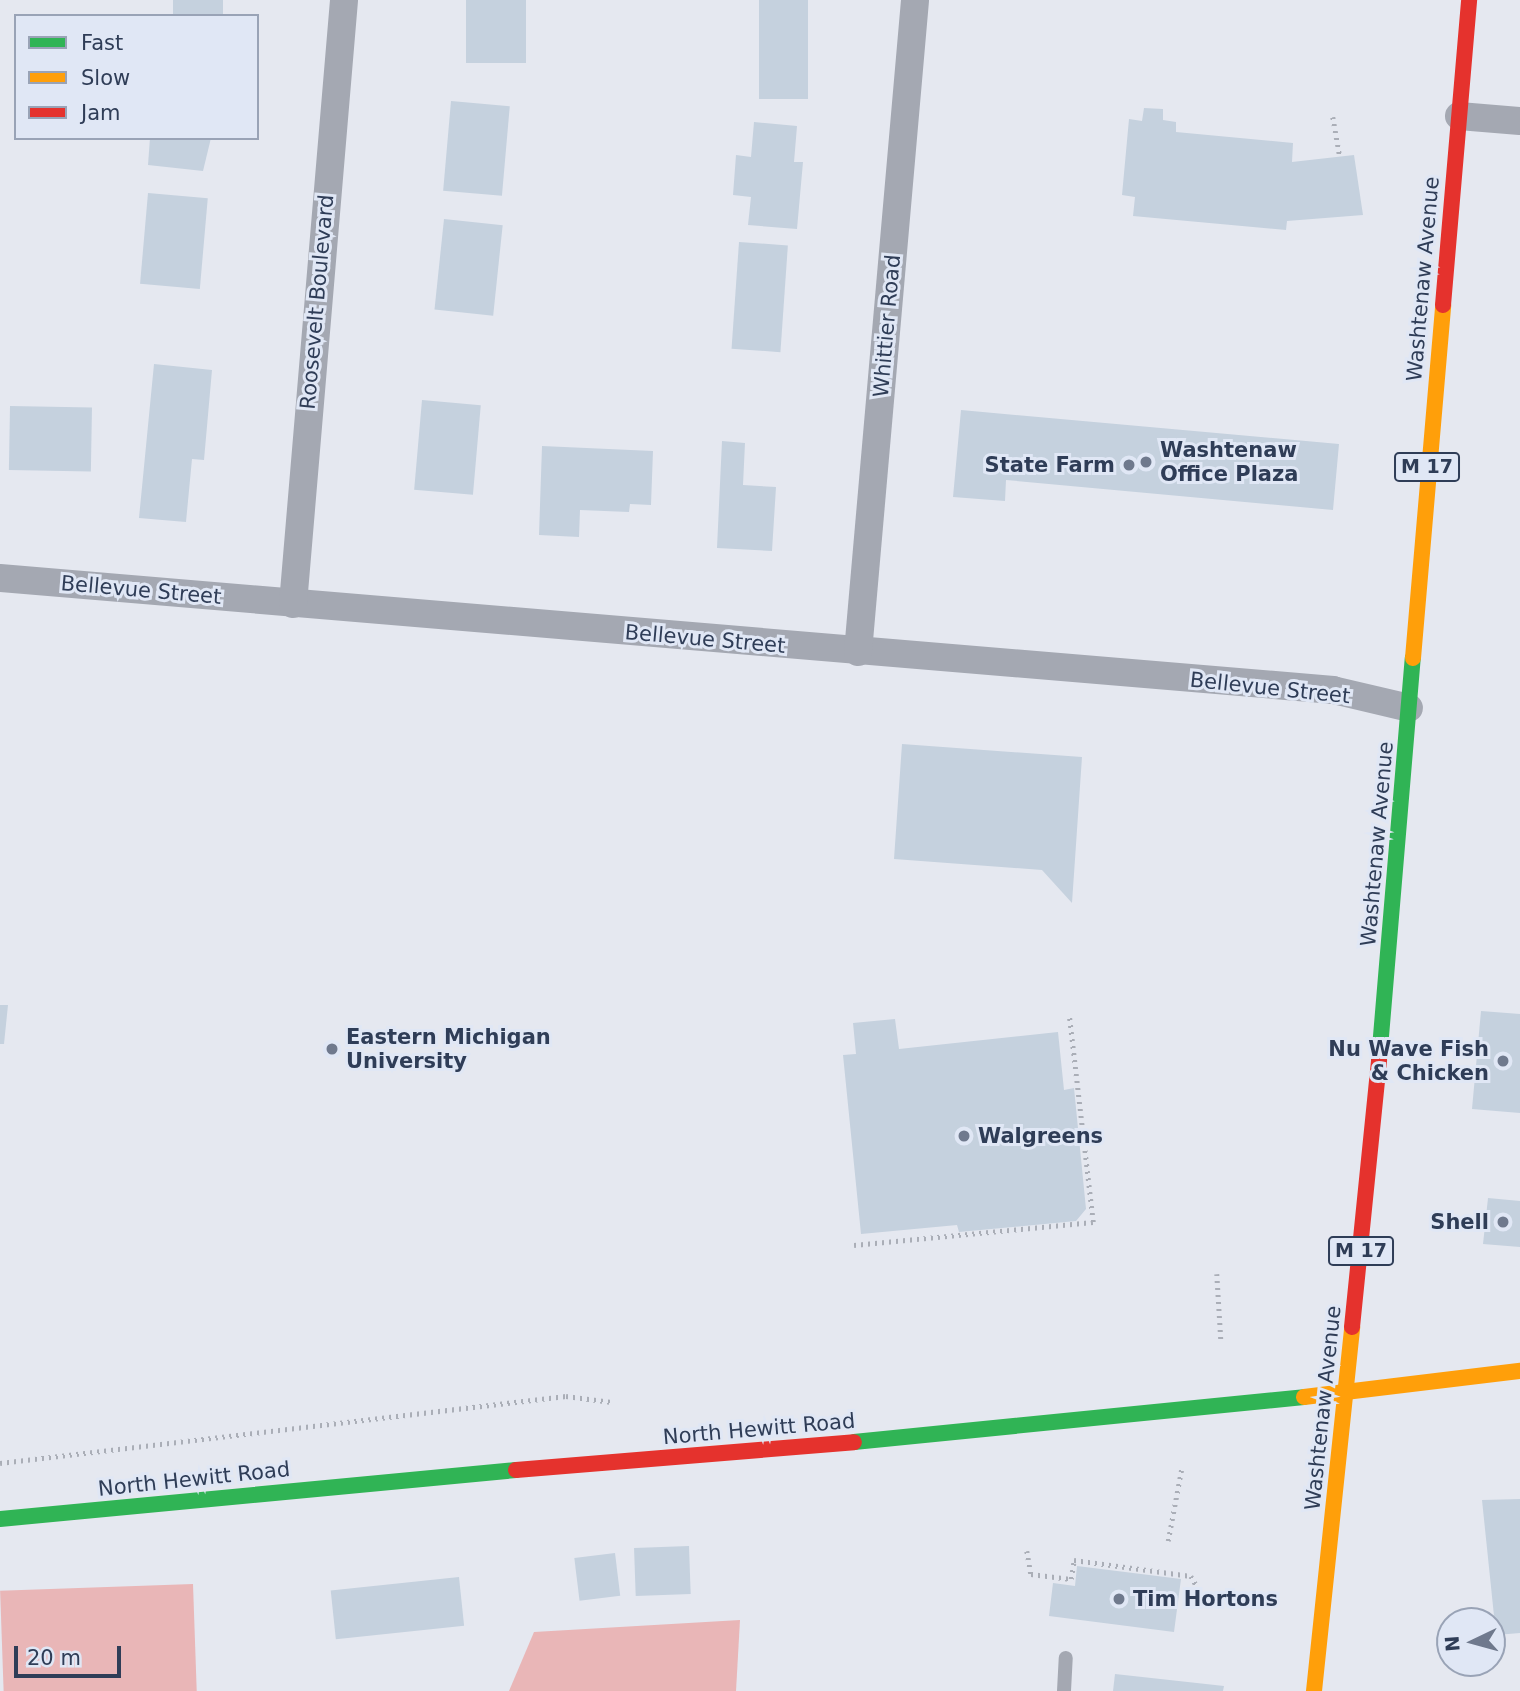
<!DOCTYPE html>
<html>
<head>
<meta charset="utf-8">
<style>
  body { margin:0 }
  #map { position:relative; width:1520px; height:1691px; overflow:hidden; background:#e5e8f0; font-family:"DejaVu Sans",sans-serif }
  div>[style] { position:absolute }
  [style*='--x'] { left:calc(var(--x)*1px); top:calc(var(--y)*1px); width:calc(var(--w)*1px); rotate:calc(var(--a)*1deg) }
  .forest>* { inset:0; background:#e9b6b7; transform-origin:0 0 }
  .building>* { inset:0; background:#c5d1de; transform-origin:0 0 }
  .path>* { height:4.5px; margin-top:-2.25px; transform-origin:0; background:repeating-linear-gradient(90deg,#aaaeb7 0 2px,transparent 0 7px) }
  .lane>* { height:14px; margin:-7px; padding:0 7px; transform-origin:7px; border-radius:7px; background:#a4a8b2 }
  .street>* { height:28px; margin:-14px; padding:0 14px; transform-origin:14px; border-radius:14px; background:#a4a8b2 }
  .fast>* { height:16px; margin:-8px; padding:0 8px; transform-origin:8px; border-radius:8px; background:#30b455 }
  .slow>* { height:16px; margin:-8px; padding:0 8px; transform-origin:8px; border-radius:8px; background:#ff9f0a }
  .jam>* { height:16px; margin:-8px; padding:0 8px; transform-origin:8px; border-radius:8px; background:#e5322d }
  .dots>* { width:19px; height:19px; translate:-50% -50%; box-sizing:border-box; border:4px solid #e0e7f5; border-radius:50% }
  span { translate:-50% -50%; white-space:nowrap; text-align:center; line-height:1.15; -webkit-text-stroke:6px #e0e7f5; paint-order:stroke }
  .shield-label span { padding:2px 5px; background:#e0e7f5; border:2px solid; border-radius:5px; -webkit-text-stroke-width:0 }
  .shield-label { font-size:19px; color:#2f3d57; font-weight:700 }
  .street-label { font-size:21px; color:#2f3d57 }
  .poi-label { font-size:21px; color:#2f3d57; font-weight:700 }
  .left { translate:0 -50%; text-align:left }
  .right { translate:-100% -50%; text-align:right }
  .legend { position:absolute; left:14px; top:14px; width:245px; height:126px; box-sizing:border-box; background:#e0e7f5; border:2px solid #99a3b6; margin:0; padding:9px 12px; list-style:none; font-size:21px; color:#2f3d57 }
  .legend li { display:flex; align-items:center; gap:14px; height:35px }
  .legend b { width:35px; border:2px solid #99a3b6 }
  .north { position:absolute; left:1436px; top:1607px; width:70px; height:70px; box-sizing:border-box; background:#e0e7f5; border:2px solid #99a3b6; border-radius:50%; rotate:265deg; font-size:19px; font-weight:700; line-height:28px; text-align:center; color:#2f3d57 }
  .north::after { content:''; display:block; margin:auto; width:24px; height:32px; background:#6f798d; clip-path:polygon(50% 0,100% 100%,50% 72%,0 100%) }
  .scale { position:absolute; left:14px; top:1646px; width:107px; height:32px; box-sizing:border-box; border:4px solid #2f3d57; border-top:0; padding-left:9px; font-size:21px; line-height:24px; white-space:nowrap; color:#2f3d57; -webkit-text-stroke:5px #e0e7f5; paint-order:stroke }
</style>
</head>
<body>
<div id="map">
  <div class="forest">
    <div style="left:193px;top:1584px;width:107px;height:193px;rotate:88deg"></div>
    <div style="clip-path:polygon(740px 1620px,736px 1691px,509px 1691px,534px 1632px)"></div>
  </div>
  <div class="building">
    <div style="left:173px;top:0;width:50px;height:16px"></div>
    <div style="left:466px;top:0;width:60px;height:63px"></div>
    <div style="left:759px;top:0;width:49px;height:99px"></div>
    <div style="left:451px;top:101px;width:59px;height:90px;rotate:5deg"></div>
    <div style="clip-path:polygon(1144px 108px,1163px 109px,1163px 120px,1176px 122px,1176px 132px,1293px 143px,1292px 162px,1354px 155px,1363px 215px,1287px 221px,1286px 230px,1133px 216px,1135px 197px,1122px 195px,1129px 119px,1142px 121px)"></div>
    <div style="clip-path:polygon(754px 122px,797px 126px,794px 162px,803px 162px,797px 229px,748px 225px,751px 197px,733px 195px,736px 155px,751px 157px)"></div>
    <div style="clip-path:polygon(150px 138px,211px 138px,203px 171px,148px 165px)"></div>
    <div style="left:148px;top:193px;width:60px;height:91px;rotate:5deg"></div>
    <div style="left:444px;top:219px;width:59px;height:91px;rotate:6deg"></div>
    <div style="left:739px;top:242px;width:49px;height:107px;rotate:4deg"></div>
    <div style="clip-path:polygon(154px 364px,212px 370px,204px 460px,192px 459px,186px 522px,139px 518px)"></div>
    <div style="left:422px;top:400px;width:59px;height:90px;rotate:5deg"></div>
    <div style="left:10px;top:406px;width:82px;height:64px;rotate:1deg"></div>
    <div style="clip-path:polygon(961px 410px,1339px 444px,1333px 510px,1006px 480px,1005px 501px,953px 497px)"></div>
    <div style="clip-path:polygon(722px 441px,745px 443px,743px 485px,776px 487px,772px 551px,717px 548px)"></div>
    <div style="clip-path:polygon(542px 446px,653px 451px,651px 505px,630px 504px,629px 512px,580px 510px,579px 537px,539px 535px)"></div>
    <div style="clip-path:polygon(902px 744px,1082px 757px,1072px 903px,1042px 870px,894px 859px)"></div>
    <div style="clip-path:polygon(0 1005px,8px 1005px,4px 1044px,0 1044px)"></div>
    <div style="clip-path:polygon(1481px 1011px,1520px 1014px,1520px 1113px,1472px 1109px)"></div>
    <div style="clip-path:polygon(895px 1019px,899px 1049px,1058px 1032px,1064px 1090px,1074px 1088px,1086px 1209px,1076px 1221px,959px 1232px,957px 1225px,861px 1234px,843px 1055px,856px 1054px,853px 1023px)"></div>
    <div style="clip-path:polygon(1488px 1198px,1520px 1201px,1520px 1247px,1483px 1244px)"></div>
    <div style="clip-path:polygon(1520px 1499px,1520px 1633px,1496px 1635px,1482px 1500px)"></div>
    <div style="left:689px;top:1546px;width:48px;height:55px;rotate:88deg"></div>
    <div style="left:615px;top:1553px;width:43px;height:41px;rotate:83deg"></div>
    <div style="clip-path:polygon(1077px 1566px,1181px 1579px,1174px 1632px,1049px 1616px,1053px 1583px,1075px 1586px)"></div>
    <div style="left:459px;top:1577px;width:49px;height:129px;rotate:84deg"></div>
    <div style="clip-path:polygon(1115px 1674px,1224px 1686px,1223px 1691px,1113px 1691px)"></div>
  </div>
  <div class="path">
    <div style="--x:1333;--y:117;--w:41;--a:80.1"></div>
    <div style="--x:854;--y:1245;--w:240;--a:-5.5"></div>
    <div style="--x:1093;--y:1222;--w:208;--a:-96.6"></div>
    <div style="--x:1217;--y:1274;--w:65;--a:86.5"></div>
    <div style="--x:0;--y:1463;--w:570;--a:-6.75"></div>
    <div style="--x:566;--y:1396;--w:46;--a:7.4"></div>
    <div style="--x:1168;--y:1541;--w:76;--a:-79.4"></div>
    <div style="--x:1027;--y:1551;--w:23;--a:80"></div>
    <div style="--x:1031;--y:1574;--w:40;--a:7.1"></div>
    <div style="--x:1071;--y:1579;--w:19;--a:-81"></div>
    <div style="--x:1074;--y:1560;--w:118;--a:7.8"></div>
    <div style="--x:1191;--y:1576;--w:30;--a:60"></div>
  </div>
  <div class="lane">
    <div style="--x:1064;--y:1691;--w:33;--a:-87"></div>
  </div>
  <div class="street">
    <div style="--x:1459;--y:116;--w:61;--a:4.7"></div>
    <div style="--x:0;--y:578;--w:1338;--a:4.8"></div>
    <div style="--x:1333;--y:690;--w:78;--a:13.3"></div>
    <div style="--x:293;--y:604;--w:606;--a:-85.17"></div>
    <div style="--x:858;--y:652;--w:654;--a:-85"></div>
  </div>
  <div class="fast">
    <div style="--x:1379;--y:1060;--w:403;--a:-85.2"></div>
    <div style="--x:854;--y:1442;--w:452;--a:-5.7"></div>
    <div style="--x:0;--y:1519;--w:518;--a:-5.42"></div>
  </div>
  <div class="slow">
    <div style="--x:1413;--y:658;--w:354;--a:-85.1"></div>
    <div style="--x:1304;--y:1397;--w:218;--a:-6.9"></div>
    <div style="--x:1314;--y:1691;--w:366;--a:-84"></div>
  </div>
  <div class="jam">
    <div style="--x:1443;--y:305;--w:306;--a:-85.1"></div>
    <div style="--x:1352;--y:1327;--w:268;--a:-84.2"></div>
    <div style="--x:516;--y:1470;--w:339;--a:-4.7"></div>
  </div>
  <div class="dots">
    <div style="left:1146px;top:462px;background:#6f798d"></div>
    <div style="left:1129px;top:465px;background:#6f798d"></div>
    <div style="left:332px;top:1049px;background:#6f798d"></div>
    <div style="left:1503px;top:1061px;background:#6f798d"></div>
    <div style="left:964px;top:1136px;background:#6f798d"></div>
    <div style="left:1503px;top:1222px;background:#6f798d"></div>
    <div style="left:1119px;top:1599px;background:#6f798d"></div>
  </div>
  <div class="shield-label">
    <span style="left:1427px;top:467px">M 17</span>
    <span style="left:1361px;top:1251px">M 17</span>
  </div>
  <div class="street-label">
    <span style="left:1423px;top:279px;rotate:-85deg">Washtenaw Avenue</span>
    <span style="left:317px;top:302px;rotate:-85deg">Roosevelt Boulevard</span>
    <span style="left:887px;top:326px;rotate:-85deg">Whittier Road</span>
    <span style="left:141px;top:590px;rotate:5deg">Bellevue Street</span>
    <span style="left:705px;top:639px;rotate:5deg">Bellevue Street</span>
    <span style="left:1270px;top:688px;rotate:6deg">Bellevue Street</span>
    <span style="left:1377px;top:844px;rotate:-85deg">Washtenaw Avenue</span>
    <span style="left:1323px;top:1408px;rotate:-84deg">Washtenaw Avenue</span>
    <span style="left:759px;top:1429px;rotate:-5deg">North Hewitt Road</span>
    <span style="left:194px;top:1479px;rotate:-6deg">North Hewitt Road</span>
  </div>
  <div class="poi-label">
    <span class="left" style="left:1160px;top:462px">Washtenaw<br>Office Plaza</span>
    <span class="right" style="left:1115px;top:465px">State Farm</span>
    <span class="left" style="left:346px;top:1049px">Eastern Michigan<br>University</span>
    <span class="right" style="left:1489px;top:1061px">Nu Wave Fish<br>&amp; Chicken</span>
    <span class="left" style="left:978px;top:1136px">Walgreens</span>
    <span class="right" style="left:1489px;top:1222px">Shell</span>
    <span class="left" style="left:1133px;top:1599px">Tim Hortons</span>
  </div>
  <ul class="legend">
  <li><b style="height:9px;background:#30b455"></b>Fast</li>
  <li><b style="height:9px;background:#ff9f0a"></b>Slow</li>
  <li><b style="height:9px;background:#e5322d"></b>Jam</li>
  </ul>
  <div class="north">N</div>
  <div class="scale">20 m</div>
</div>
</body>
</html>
